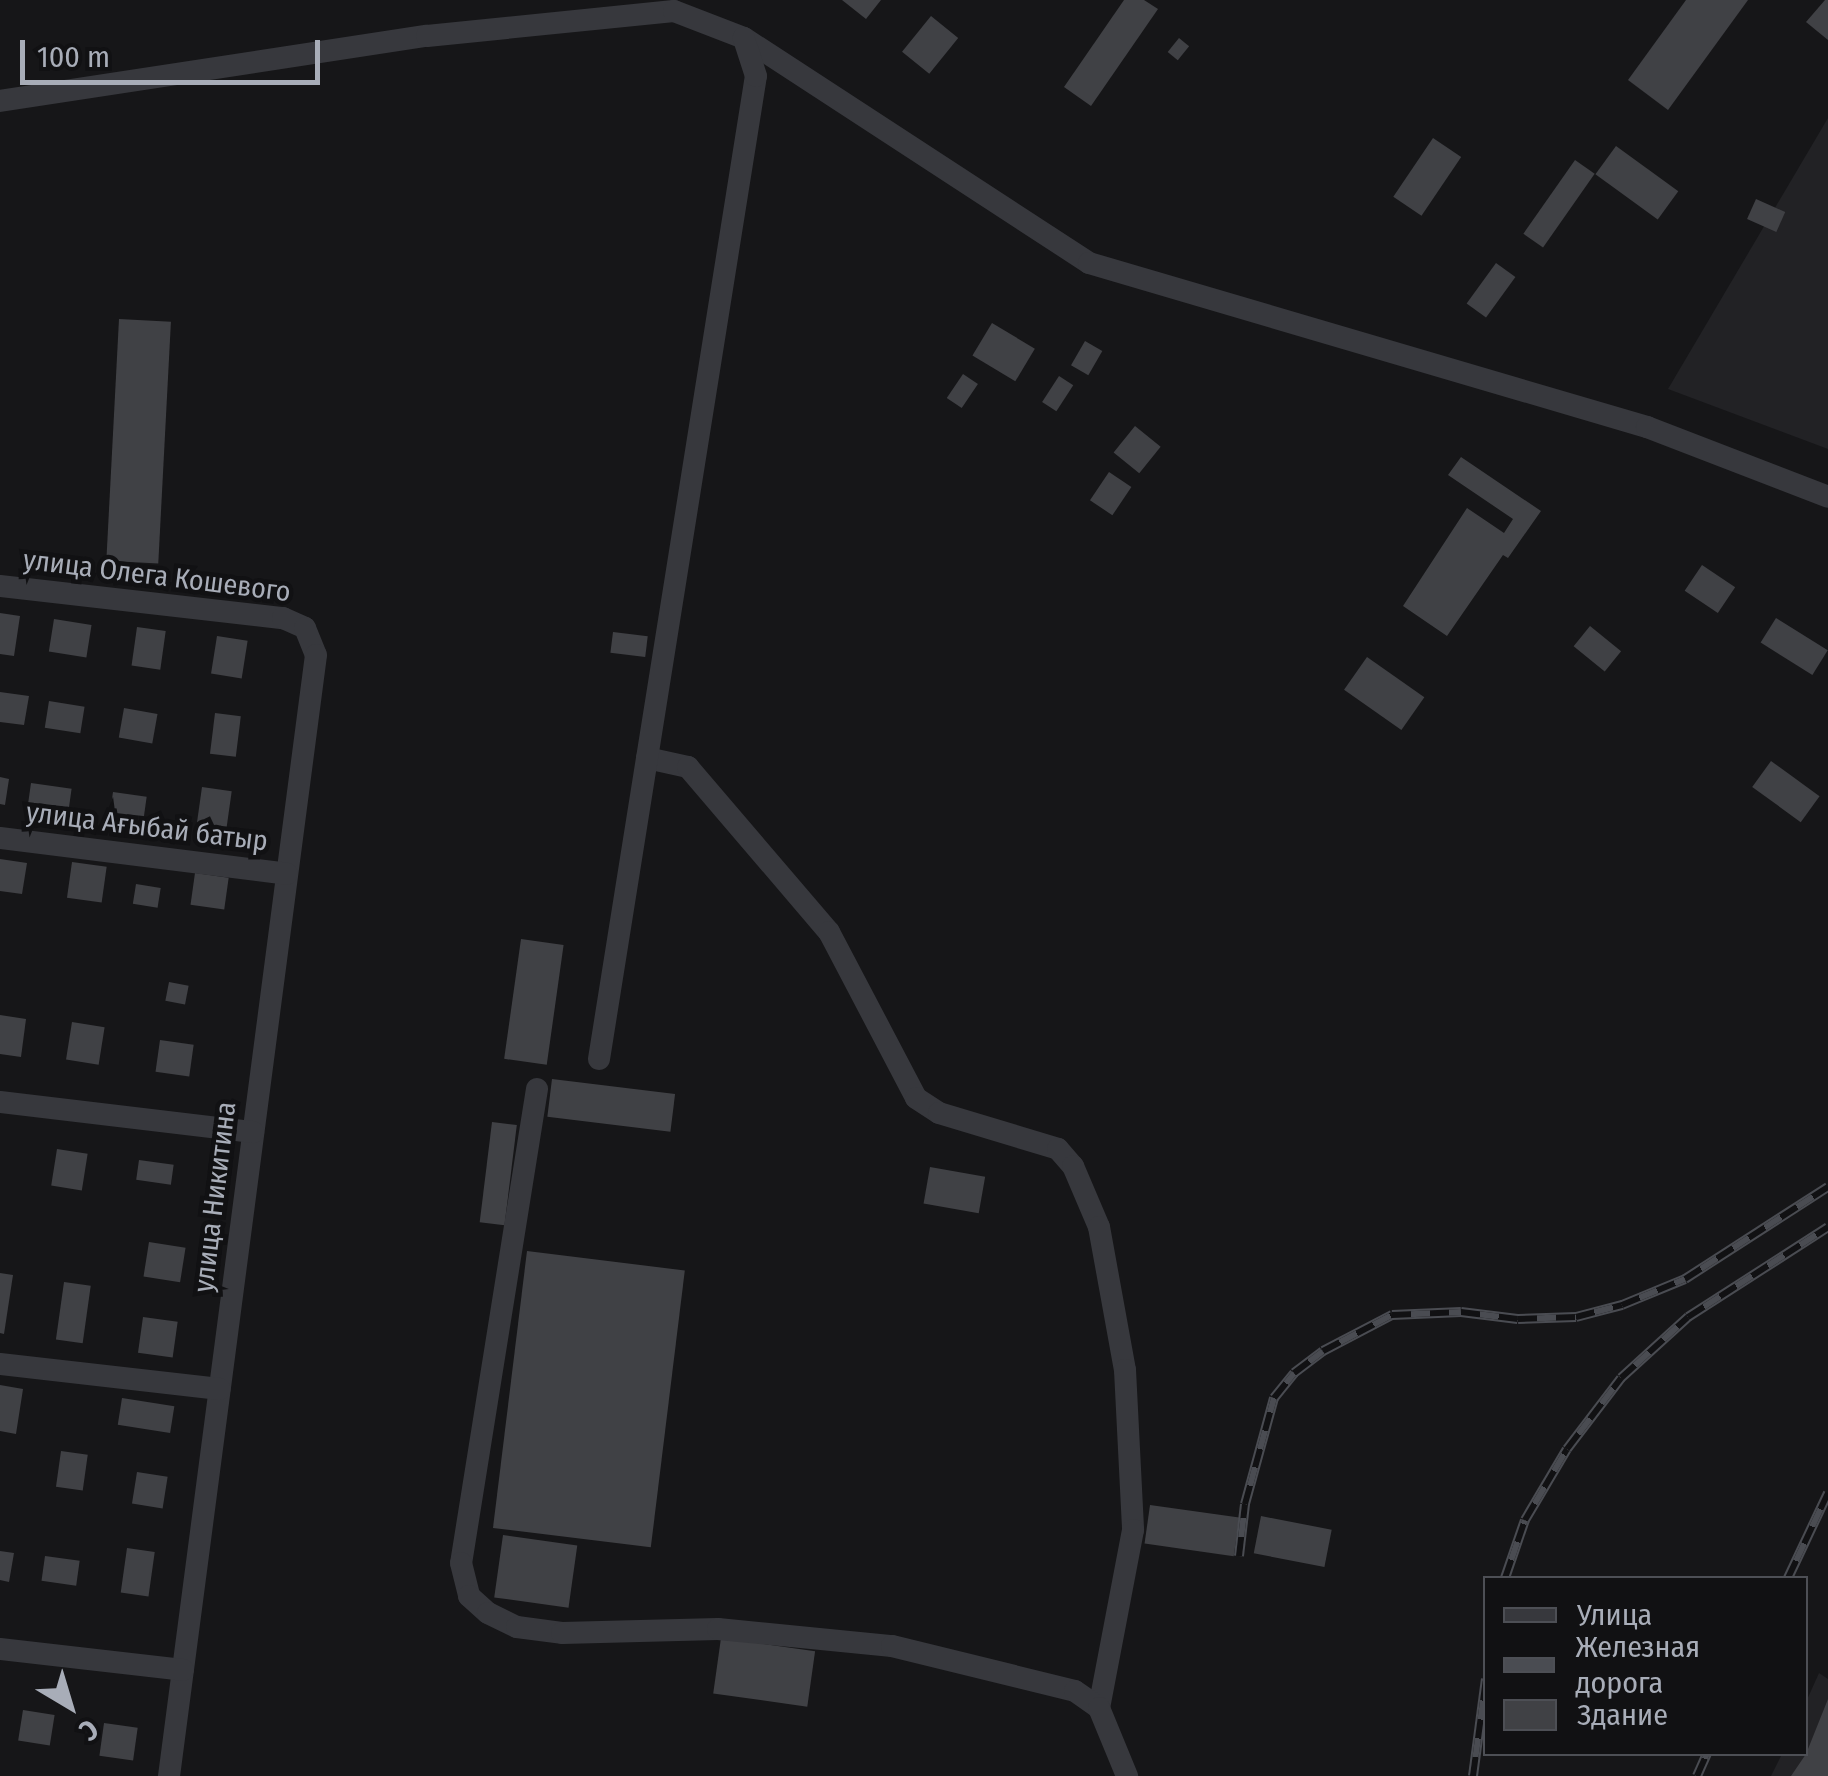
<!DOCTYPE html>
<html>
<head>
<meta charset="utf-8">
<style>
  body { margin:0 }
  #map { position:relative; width:1828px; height:1776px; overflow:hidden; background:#161618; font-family:"Fira Sans Condensed",sans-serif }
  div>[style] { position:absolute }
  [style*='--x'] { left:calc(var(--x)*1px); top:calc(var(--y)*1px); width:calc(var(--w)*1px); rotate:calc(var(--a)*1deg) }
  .built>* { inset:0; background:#222225 }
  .building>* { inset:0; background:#404145; transform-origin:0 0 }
  .minor>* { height:22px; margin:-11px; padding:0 11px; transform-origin:11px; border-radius:11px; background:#37383d }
  .rail>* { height:10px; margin-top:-5px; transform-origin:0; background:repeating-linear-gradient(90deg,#111113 0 19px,#4a4c52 0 38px); box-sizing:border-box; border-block:2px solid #4a4c52 }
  span { translate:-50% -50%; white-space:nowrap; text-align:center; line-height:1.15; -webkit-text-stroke:9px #111113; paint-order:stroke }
  .street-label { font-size:28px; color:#a8adb8 }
  .legend { position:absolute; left:1483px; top:1576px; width:325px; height:180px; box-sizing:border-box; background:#111113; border:2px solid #4d4f55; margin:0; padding:12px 18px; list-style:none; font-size:30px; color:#a8adb8 }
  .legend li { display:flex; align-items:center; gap:20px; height:50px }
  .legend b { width:50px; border:2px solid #4d4f55 }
  .north { position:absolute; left:20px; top:1656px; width:100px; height:100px; -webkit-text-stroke:8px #111113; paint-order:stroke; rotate:142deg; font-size:28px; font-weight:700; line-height:40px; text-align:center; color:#a8adb8 }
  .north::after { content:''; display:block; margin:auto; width:35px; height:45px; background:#a8adb8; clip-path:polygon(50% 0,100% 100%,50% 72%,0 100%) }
  .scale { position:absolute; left:20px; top:40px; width:300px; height:45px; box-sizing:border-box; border:5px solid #a8adb8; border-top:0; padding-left:12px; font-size:30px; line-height:35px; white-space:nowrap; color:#a8adb8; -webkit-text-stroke:8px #111113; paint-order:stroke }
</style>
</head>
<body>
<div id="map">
  <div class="built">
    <div style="clip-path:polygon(1828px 118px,1828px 449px,1668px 389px)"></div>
    <div style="clip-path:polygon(1819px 1673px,1828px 1679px,1828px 1776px,1771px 1776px,1782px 1754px,1806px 1754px,1806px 1702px)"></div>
  </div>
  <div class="building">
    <div style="clip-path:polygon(842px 0,881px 0,866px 19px)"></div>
    <div style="clip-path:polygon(1124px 0,1144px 0,1158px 9px,1091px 106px,1064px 87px)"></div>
    <div style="clip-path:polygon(1686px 0,1748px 0,1668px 110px,1628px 80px)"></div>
    <div style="clip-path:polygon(1825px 0,1828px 0,1828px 40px,1806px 22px)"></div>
    <div style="left:931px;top:16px;width:35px;height:46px;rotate:39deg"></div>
    <div style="left:1179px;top:38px;width:13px;height:18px;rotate:39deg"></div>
    <div style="left:1433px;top:138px;width:34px;height:71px;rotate:34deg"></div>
    <div style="left:1616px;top:146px;width:77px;height:35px;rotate:36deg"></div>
    <div style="left:1575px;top:160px;width:24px;height:90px;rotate:35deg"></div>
    <div style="left:1756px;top:199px;width:32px;height:22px;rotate:24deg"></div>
    <div style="left:1496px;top:263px;width:24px;height:50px;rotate:36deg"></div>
    <div style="left:119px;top:319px;width:52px;height:242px;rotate:3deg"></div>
    <div style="left:992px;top:323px;width:50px;height:38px;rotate:31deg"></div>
    <div style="left:1085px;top:341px;width:20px;height:28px;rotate:30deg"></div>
    <div style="left:963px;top:374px;width:18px;height:29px;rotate:34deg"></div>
    <div style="left:1059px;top:376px;width:17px;height:31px;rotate:33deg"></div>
    <div style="left:1135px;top:426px;width:33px;height:34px;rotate:39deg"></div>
    <div style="clip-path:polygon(1461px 457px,1541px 511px,1508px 558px,1503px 555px,1447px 636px,1403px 606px,1467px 508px,1504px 533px,1513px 519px,1448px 475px)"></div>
    <div style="left:1109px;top:472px;width:27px;height:34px;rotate:34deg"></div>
    <div style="left:1702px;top:565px;width:40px;height:31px;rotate:34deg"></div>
    <div style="clip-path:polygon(0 613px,20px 616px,14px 656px,0 654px)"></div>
    <div style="left:1776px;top:618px;width:61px;height:29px;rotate:32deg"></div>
    <div style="left:54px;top:619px;width:38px;height:33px;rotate:9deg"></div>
    <div style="left:1590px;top:626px;width:40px;height:26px;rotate:39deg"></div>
    <div style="left:137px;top:627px;width:29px;height:39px;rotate:8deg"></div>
    <div style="left:613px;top:632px;width:35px;height:21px;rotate:7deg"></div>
    <div style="left:217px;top:636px;width:31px;height:38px;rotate:9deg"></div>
    <div style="left:1367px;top:657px;width:70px;height:40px;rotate:35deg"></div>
    <div style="clip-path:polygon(0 692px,29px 696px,24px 725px,0 722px)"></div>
    <div style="left:49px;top:701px;width:36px;height:27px;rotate:9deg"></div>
    <div style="left:124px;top:708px;width:34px;height:30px;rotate:10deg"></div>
    <div style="left:215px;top:713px;width:26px;height:41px;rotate:7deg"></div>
    <div style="left:1771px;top:761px;width:60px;height:32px;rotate:36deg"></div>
    <div style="clip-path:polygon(0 777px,9px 779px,5px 805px,0 804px)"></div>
    <div style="left:31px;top:783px;width:41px;height:25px;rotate:8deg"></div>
    <div style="left:202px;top:787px;width:30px;height:40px;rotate:8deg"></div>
    <div style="left:113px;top:792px;width:34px;height:25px;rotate:8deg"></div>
    <div style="clip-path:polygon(0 859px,27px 863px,22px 894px,0 891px)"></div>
    <div style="left:72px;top:862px;width:35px;height:36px;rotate:8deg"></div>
    <div style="left:195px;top:873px;width:34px;height:32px;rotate:8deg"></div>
    <div style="left:136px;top:884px;width:25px;height:20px;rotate:9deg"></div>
    <div style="left:521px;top:939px;width:43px;height:121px;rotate:8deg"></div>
    <div style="left:169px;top:982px;width:20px;height:19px;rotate:11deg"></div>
    <div style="clip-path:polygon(0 1015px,26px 1019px,21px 1057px,0 1054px)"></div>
    <div style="left:72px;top:1022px;width:33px;height:38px;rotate:9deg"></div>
    <div style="left:160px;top:1040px;width:34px;height:32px;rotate:8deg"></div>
    <div style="left:552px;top:1079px;width:124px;height:38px;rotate:7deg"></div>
    <div style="left:492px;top:1122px;width:25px;height:101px;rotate:7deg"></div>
    <div style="left:57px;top:1149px;width:31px;height:37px;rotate:9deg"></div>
    <div style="left:139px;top:1160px;width:35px;height:20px;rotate:8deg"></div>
    <div style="left:930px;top:1167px;width:56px;height:37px;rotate:10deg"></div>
    <div style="left:149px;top:1242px;width:37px;height:35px;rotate:9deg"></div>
    <div style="left:527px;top:1251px;width:159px;height:279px;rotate:7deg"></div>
    <div style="clip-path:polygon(0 1273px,13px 1275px,4px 1334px,0 1333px)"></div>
    <div style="left:64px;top:1282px;width:27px;height:58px;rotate:8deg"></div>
    <div style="left:143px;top:1317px;width:35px;height:36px;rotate:8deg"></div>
    <div style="clip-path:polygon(0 1385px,23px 1389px,16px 1434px,0 1431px)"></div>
    <div style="left:122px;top:1398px;width:53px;height:27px;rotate:9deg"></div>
    <div style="left:61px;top:1451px;width:27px;height:36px;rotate:8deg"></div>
    <div style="left:137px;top:1472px;width:31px;height:32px;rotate:9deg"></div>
    <div style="left:1150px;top:1505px;width:90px;height:39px;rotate:8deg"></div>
    <div style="left:1261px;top:1516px;width:72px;height:38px;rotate:11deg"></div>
    <div style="left:503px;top:1535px;width:75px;height:63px;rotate:8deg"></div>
    <div style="left:127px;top:1548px;width:28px;height:45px;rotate:8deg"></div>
    <div style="clip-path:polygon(0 1551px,14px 1553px,9px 1582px,0 1580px)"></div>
    <div style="left:45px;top:1556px;width:35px;height:25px;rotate:8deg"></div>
    <div style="left:721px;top:1638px;width:95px;height:56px;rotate:8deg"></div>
    <div style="clip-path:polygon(1828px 1699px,1828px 1776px,1791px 1776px,1806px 1754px)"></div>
    <div style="left:23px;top:1710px;width:32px;height:31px;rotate:9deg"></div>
    <div style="left:104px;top:1723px;width:34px;height:33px;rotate:8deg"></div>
  </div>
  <div class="minor">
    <div style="--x:0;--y:101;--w:432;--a:-8.7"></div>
    <div style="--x:427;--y:36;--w:248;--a:-5.8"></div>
    <div style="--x:674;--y:11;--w:75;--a:21.1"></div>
    <div style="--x:744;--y:38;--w:412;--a:33.1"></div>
    <div style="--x:1089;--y:263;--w:582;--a:16.38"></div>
    <div style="--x:1647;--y:427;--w:194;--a:21.1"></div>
    <div style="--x:0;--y:586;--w:285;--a:6.5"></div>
    <div style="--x:283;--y:618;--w:24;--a:24"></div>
    <div style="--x:305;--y:628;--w:29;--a:68"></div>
    <div style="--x:316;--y:655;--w:1131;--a:97.47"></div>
    <div style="--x:647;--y:758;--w:42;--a:12.4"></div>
    <div style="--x:688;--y:767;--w:217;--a:49.5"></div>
    <div style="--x:829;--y:932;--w:187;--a:62.3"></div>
    <div style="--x:916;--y:1098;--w:27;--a:33"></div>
    <div style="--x:939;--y:1113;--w:124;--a:16.8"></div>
    <div style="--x:1058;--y:1149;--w:23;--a:49"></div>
    <div style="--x:1073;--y:1166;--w:66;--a:66.9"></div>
    <div style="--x:1099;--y:1227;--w:145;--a:79.7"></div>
    <div style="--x:1125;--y:1370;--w:160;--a:87.1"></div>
    <div style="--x:1133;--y:1530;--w:181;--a:100.8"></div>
    <div style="--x:0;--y:838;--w:289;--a:7.1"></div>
    <div style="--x:599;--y:1059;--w:995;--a:-80.93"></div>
    <div style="--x:756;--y:76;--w:40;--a:-108"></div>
    <div style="--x:537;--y:1089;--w:480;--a:99.1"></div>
    <div style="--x:461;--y:1563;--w:34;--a:76"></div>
    <div style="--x:469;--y:1596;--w:25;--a:42"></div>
    <div style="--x:488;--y:1613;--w:32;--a:26"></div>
    <div style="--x:517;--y:1627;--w:45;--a:7.6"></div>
    <div style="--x:562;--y:1633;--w:156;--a:-1.5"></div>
    <div style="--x:718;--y:1629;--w:175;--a:5.6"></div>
    <div style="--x:892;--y:1646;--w:188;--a:13.8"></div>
    <div style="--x:1075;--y:1691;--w:29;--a:35"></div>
    <div style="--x:1099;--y:1708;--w:74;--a:67.6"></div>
    <div style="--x:0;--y:1102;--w:255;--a:6.8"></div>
    <div style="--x:0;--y:1364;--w:221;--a:6.5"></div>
    <div style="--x:0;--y:1649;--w:184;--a:6.5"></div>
  </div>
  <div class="rail">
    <div style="--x:1239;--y:1556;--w:52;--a:-83.4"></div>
    <div style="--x:1245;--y:1504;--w:110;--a:-74.7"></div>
    <div style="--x:1274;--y:1398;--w:32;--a:-51"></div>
    <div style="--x:1294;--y:1373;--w:36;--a:-37"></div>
    <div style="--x:1323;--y:1351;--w:78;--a:-27.6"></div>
    <div style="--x:1392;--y:1315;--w:69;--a:-2.5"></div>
    <div style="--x:1461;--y:1312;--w:57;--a:7"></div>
    <div style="--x:1518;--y:1319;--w:58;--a:-2"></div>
    <div style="--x:1576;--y:1317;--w:48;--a:-14.6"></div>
    <div style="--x:1622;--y:1305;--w:68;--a:-22.4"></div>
    <div style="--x:1685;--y:1279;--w:170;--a:-32.8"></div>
    <div style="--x:1505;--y:1578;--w:61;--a:-71"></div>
    <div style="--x:1525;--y:1520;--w:82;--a:-59.4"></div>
    <div style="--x:1567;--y:1449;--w:89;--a:-52.7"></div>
    <div style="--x:1621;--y:1378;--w:91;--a:-42.3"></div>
    <div style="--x:1688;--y:1317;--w:166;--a:-32.7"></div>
    <div style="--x:1788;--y:1578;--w:94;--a:-64.8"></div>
    <div style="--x:1473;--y:1776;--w:98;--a:-82.4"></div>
    <div style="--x:1697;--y:1776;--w:24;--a:-66"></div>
  </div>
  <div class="street-label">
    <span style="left:157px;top:576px;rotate:7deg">улица Олега Кошевого</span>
    <span style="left:147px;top:827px;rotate:7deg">улица Ағыбай батыр</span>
    <span style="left:215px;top:1197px;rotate:-83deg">улица Никитина</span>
  </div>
  <ul class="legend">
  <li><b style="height:12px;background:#37383d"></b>Улица</li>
  <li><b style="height:12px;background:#4a4c52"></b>Железная дорога</li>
  <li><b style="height:28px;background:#404145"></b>Здание</li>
  </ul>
  <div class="north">С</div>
  <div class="scale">100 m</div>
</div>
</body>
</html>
